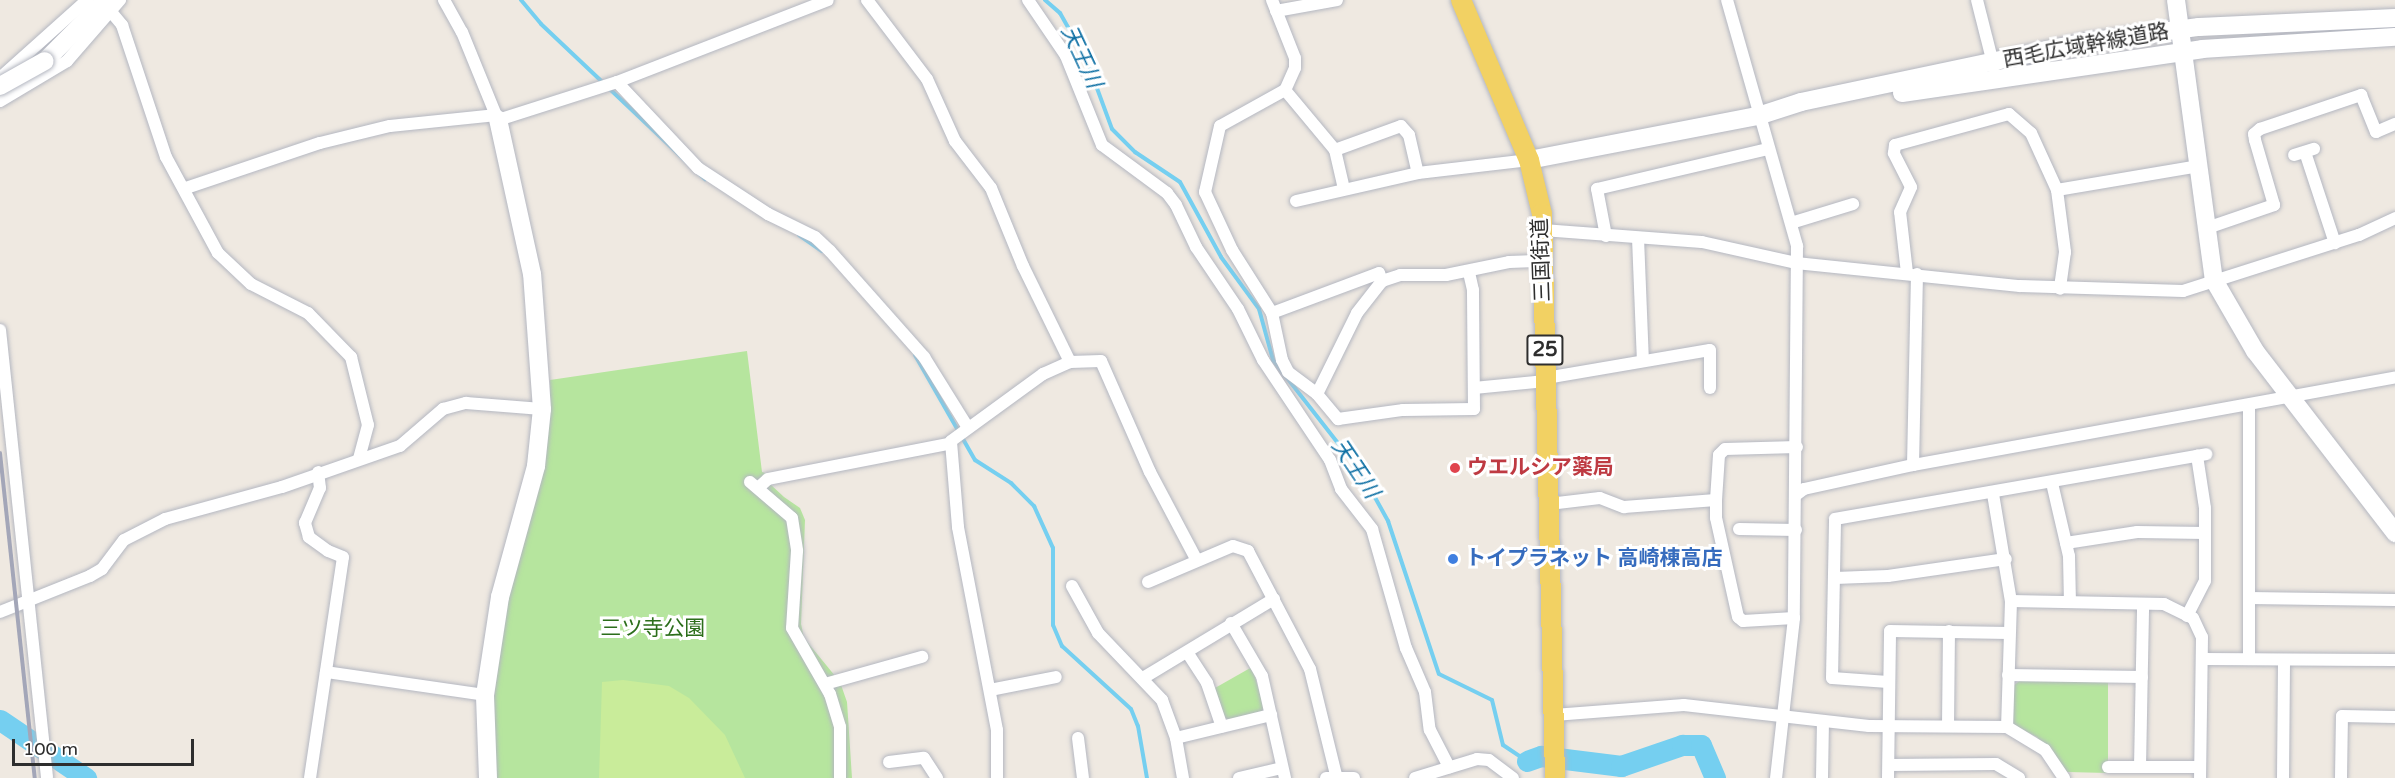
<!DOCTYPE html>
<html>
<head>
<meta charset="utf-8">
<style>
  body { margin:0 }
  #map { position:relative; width:2395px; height:778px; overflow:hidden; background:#efe9e1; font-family:"Varela Round","Noto Sans JP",sans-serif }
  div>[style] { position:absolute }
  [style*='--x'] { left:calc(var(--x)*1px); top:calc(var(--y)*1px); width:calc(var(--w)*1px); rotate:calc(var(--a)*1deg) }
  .green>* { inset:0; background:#b6e59e }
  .pitch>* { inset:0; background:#c9ec9a }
  .stream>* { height:4px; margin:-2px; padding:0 2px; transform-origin:2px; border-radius:2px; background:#75cff0 }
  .river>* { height:21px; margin:-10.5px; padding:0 10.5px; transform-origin:10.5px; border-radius:10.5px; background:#75cff0 }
  .roads { filter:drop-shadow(0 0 2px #b4b7c1) drop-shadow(0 0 2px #b4b7c1) }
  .street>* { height:12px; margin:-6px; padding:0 6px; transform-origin:6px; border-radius:6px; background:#fff }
  .secondary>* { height:18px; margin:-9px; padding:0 9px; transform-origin:9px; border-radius:9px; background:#fff }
  .primary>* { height:20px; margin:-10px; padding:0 10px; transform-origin:10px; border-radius:10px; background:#f2d163 }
  .rail>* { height:4px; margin:-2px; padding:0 2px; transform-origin:2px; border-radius:2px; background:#a3a6b8 }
  .bridges { filter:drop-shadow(0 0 2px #b4b7c1) drop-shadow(0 0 2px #b4b7c1) }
  .secondary-bridge>* { height:18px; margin:-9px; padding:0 9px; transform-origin:9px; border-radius:9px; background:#fff }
  .dots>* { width:16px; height:16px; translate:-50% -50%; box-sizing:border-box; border:3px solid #fff; border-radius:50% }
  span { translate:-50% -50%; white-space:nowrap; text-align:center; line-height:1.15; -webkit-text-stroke:6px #fff; paint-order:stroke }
  .shield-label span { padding:2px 4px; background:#fff; border:2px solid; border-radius:4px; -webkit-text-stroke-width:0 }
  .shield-label { font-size:20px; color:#2e2e2e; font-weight:700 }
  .street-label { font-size:21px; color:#2e2e2e }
  .health-label { font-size:21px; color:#be3a42; font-weight:700 }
  .left { translate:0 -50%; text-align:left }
  .shop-label { font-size:21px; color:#366cbe; font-weight:700 }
  .park-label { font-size:21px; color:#2c6e1b }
  .water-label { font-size:22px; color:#0d6fa3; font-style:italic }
  .scale { position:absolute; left:12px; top:739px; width:182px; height:27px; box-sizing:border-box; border:3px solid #2e2e2e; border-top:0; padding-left:8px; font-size:18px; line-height:21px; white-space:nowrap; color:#2e2e2e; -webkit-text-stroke:4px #fff; paint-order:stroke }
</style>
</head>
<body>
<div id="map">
  <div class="green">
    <div style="clip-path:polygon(747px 351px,762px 472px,768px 474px,770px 484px,784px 497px,800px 508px,805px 520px,801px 624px,804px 638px,840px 682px,847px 702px,852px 778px,494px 778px,492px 714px,504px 620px,550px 411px,550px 380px)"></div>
    <div style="clip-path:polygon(1252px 667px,1264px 707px,1262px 712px,1229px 720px,1224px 717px,1215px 688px)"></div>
    <div style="clip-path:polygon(2022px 679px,2108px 681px,2108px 773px,2067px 772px,2037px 737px,2013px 725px,2013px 686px)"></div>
  </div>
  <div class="pitch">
    <div style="clip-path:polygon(623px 680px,669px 686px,689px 698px,725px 735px,745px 778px,599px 778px,602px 682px)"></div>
  </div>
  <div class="stream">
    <div style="--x:521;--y:0;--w:31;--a:50"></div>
    <div style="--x:541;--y:24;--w:226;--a:43.4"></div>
    <div style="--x:1045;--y:0;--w:20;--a:41"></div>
    <div style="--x:1060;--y:13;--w:55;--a:60.6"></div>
    <div style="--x:1087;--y:61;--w:72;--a:69.8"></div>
    <div style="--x:1112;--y:129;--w:33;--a:45"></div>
    <div style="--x:1135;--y:152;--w:54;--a:33.7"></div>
    <div style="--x:1180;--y:182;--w:85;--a:61.3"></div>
    <div style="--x:1221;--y:257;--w:64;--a:53.8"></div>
    <div style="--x:1259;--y:309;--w:53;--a:74.6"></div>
    <div style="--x:1273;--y:360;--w:145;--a:52"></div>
    <div style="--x:1362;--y:474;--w:54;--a:61"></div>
    <div style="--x:1388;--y:521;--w:161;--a:71.6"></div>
    <div style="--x:1439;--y:674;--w:59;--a:26.1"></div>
    <div style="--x:1492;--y:700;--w:46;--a:76.3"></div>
    <div style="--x:1503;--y:745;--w:29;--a:34"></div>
    <div style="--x:799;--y:235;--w:28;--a:35"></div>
    <div style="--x:915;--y:355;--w:121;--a:60.3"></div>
    <div style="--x:975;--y:460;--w:43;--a:32.6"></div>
    <div style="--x:1011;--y:483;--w:33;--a:45"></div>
    <div style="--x:1034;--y:506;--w:46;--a:65.7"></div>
    <div style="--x:1053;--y:548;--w:77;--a:90"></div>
    <div style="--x:1053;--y:625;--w:23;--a:67"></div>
    <div style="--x:1062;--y:646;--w:93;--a:42.4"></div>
    <div style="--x:1131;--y:709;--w:18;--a:68"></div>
    <div style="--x:1138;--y:726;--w:53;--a:80.2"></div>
  </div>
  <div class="river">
    <div style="--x:0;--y:720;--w:104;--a:34"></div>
    <div style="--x:1527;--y:761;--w:15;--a:-20"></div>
    <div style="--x:1541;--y:756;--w:81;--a:7.1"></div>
    <div style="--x:1621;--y:766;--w:65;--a:-19"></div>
    <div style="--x:1682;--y:745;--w:19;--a:0"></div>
    <div style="--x:1701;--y:745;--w:36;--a:67"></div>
  </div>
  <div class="roads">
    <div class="street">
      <div style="--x:444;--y:0;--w:37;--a:61"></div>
      <div style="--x:462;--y:32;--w:95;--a:67.8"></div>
      <div style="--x:498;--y:120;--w:125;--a:-17.7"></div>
      <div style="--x:617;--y:82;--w:226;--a:-21.2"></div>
      <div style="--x:867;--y:0;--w:99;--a:52.8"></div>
      <div style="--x:927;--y:79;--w:68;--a:65.7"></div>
      <div style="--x:955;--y:141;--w:59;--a:52.5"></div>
      <div style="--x:991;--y:188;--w:84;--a:67.7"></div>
      <div style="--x:1023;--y:266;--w:107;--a:63.9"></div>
      <div style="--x:1028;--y:0;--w:68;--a:55.8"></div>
      <div style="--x:1066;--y:56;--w:96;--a:68"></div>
      <div style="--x:1102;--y:145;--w:81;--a:36.4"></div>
      <div style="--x:1167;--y:193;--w:15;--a:53"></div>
      <div style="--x:1176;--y:205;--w:47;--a:64.5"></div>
      <div style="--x:1196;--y:247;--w:75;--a:55.9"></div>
      <div style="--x:1238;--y:309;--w:57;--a:63.9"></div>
      <div style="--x:1263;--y:360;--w:120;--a:56.2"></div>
      <div style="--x:1330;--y:460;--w:31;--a:69"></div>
      <div style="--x:1341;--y:489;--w:51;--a:52.2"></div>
      <div style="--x:1372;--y:529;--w:124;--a:74.1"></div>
      <div style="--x:1406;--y:648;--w:48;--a:66.6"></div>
      <div style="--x:1425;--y:692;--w:38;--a:83"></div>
      <div style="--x:1430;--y:730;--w:42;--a:62.8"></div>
      <div style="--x:1272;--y:0;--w:62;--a:68.4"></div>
      <div style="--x:1295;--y:58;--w:10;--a:90"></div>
      <div style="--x:1295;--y:68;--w:24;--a:114"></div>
      <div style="--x:1285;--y:90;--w:74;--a:151"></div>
      <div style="--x:1220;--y:126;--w:68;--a:102.8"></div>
      <div style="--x:1205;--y:192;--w:64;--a:65"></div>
      <div style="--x:1232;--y:250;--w:75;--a:57.6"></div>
      <div style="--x:1272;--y:313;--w:48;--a:78"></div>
      <div style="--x:1282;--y:360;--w:13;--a:63"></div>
      <div style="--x:1288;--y:372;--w:36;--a:37"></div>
      <div style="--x:1317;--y:394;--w:33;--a:50"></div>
      <div style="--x:1338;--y:419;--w:66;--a:-7.9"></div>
      <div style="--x:1403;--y:410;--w:71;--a:-0.8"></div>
      <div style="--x:1474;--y:409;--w:119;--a:-90.5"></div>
      <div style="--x:1473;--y:290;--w:18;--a:-103"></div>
      <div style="--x:1727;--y:0;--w:256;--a:74.1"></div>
      <div style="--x:1797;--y:246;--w:372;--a:90.5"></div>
      <div style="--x:1794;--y:618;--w:161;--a:96.4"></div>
      <div style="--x:1977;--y:0;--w:69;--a:75.8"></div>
      <div style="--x:1276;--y:11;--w:62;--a:-10.2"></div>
      <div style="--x:112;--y:13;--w:16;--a:50"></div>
      <div style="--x:122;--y:25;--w:139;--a:71.6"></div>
      <div style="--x:166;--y:157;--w:109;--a:61.6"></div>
      <div style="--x:218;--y:253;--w:45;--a:43.2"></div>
      <div style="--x:251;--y:284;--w:64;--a:27"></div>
      <div style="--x:308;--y:313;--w:62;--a:45.7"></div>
      <div style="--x:351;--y:357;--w:70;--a:76"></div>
      <div style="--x:368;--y:425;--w:35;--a:105"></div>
      <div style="--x:0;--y:78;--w:117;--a:-41.9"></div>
      <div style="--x:617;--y:82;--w:118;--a:46.7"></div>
      <div style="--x:698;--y:168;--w:84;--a:33.3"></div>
      <div style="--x:768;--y:214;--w:52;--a:26.1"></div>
      <div style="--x:815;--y:237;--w:21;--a:43"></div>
      <div style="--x:830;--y:251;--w:142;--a:48.4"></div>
      <div style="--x:924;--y:357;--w:81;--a:58.1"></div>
      <div style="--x:1285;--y:90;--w:78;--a:50.2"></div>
      <div style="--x:1335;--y:150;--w:39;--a:77"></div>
      <div style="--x:0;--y:101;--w:78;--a:-30.8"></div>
      <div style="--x:67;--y:61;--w:81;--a:-49"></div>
      <div style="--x:1335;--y:150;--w:70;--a:-20"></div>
      <div style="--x:1401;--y:126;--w:12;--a:48"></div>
      <div style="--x:1409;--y:135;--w:39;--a:77"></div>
      <div style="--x:2305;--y:152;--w:96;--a:71.8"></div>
      <div style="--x:2294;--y:155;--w:21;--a:-17"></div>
      <div style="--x:186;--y:188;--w:141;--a:-18.6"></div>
      <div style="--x:320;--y:143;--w:72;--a:-13.7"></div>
      <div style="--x:390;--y:126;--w:107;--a:-5.9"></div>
      <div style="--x:2057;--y:190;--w:144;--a:-9.6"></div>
      <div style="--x:1296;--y:201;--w:125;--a:-12.9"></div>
      <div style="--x:1418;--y:173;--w:112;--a:-6.7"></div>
      <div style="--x:1791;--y:223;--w:65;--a:-17"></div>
      <div style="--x:2207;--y:228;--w:71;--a:-18.9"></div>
      <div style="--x:2274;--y:205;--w:68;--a:-106.3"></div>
      <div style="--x:2255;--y:140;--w:6;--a:-99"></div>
      <div style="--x:2254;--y:134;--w:8;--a:-40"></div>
      <div style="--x:2260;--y:129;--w:107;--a:-18.6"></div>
      <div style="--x:2361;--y:95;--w:40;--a:68"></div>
      <div style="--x:2376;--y:132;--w:21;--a:-23"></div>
      <div style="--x:1543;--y:230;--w:159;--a:4.3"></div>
      <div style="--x:1702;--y:242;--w:96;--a:12.6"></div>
      <div style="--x:1796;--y:263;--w:225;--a:5.9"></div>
      <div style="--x:2020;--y:286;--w:163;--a:1.8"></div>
      <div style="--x:2183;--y:291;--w:185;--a:-17.7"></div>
      <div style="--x:2359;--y:235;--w:40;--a:-25"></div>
      <div style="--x:1606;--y:236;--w:48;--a:-100.8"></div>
      <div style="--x:1597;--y:189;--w:176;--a:-13.2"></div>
      <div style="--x:1638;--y:238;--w:123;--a:87.7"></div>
      <div style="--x:1907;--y:273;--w:61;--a:-96.5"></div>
      <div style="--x:1900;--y:212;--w:27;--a:-66"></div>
      <div style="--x:1911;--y:187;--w:38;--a:-117"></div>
      <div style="--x:1894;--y:153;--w:8;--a:-83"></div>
      <div style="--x:1895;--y:145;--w:118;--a:-15.2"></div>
      <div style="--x:2009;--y:114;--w:29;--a:41"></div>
      <div style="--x:2031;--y:133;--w:63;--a:65.5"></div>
      <div style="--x:2057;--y:190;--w:63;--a:82.6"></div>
      <div style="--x:2065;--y:252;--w:37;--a:98"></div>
      <div style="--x:1272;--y:313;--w:114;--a:-20.5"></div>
      <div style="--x:1379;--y:273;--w:9;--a:69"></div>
      <div style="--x:0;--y:330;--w:450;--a:84"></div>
      <div style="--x:1546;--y:378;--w:166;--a:-9.7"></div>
      <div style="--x:1710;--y:350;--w:38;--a:90"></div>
      <div style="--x:1474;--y:388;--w:72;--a:-5.6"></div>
      <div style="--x:1317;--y:394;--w:90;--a:-63.7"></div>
      <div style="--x:1357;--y:313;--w:41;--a:-52"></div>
      <div style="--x:1382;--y:281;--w:19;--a:-18"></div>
      <div style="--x:1400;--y:275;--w:46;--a:0"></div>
      <div style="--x:1446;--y:275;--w:64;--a:-11.7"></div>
      <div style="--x:1509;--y:262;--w:34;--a:-2"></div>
      <div style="--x:2249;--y:406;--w:253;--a:90"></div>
      <div style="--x:1913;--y:465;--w:191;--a:-88.8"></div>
      <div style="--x:750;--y:482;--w:55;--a:40.6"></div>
      <div style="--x:792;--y:518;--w:33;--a:81"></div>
      <div style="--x:797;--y:551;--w:77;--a:93.7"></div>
      <div style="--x:792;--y:628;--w:76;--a:60.1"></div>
      <div style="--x:830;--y:694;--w:34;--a:73"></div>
      <div style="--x:840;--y:727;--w:51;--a:90"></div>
      <div style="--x:2052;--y:483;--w:75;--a:76.9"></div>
      <div style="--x:2069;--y:556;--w:46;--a:88.8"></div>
      <div style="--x:758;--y:488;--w:13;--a:-42"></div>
      <div style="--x:768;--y:479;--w:183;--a:-11"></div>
      <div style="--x:1993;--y:494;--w:109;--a:80.5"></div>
      <div style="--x:2011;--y:601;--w:126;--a:91.8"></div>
      <div style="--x:1796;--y:495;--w:10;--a:-37"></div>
      <div style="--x:1804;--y:489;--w:112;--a:-12.4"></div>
      <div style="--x:1913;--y:465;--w:490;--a:-10.3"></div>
      <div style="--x:1549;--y:504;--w:51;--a:-6.7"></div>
      <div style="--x:1600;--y:498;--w:26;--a:21"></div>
      <div style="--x:1624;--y:507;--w:92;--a:-4.4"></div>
      <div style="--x:1739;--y:529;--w:57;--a:1"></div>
      <div style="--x:2066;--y:543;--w:72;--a:-8.8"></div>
      <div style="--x:2137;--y:532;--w:68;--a:0.8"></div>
      <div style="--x:1835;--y:578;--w:53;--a:-2.2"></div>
      <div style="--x:1888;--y:576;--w:119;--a:-8.2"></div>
      <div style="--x:1148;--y:582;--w:92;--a:-23"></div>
      <div style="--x:1233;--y:546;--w:16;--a:18"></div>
      <div style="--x:1248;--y:551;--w:133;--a:62.3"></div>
      <div style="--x:1310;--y:669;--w:109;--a:76.2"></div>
      <div style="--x:1072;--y:586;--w:54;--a:61"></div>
      <div style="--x:1098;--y:633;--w:93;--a:46.3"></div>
      <div style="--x:1162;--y:700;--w:40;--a:69.8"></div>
      <div style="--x:1176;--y:738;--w:41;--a:80.1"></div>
      <div style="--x:2249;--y:598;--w:146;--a:0.8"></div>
      <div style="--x:2011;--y:601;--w:153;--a:1.1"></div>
      <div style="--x:2164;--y:604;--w:32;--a:26"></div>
      <div style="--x:2193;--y:618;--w:21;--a:65"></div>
      <div style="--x:2202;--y:637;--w:141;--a:90.8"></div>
      <div style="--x:0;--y:612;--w:97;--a:-21.8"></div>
      <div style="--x:90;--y:576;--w:14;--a:-30"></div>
      <div style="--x:102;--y:569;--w:36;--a:-53"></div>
      <div style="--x:124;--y:540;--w:46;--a:-27.1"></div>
      <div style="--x:165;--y:519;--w:121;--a:-15.3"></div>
      <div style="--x:282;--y:487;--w:125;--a:-19.2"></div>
      <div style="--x:400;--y:446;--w:57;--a:-40.7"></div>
      <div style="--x:443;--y:409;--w:24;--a:-15"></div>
      <div style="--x:466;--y:403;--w:76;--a:4.5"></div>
      <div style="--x:2187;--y:616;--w:39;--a:-63"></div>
      <div style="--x:2205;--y:581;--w:73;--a:-90"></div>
      <div style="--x:2205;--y:508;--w:53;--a:-98.7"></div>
      <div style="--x:1794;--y:618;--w:51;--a:176.6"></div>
      <div style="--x:1743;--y:621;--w:6;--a:-141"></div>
      <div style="--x:1738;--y:617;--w:101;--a:-102.5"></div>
      <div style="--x:1716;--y:518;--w:18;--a:-90"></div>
      <div style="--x:1716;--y:500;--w:45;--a:-86.2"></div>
      <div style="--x:1719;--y:455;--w:8;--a:-45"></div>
      <div style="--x:1725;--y:449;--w:72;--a:-1.6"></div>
      <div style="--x:1231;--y:623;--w:61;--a:59.7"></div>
      <div style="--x:1262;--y:676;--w:105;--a:77.3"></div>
      <div style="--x:1187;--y:652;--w:37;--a:57"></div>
      <div style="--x:1207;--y:683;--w:46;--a:71.2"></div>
      <div style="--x:2203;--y:659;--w:192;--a:0.3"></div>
      <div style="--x:326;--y:672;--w:161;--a:8.2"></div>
      <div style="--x:2008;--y:675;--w:134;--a:0.9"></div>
      <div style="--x:1143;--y:678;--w:153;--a:-31.1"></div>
      <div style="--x:1888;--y:682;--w:56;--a:-175.9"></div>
      <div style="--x:1832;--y:678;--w:159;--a:-88.9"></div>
      <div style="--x:1835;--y:519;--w:377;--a:-9.9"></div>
      <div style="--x:825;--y:684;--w:101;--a:-15.6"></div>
      <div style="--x:990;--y:690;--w:67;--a:-11.1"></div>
      <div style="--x:1554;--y:715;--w:130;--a:-4.4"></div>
      <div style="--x:1684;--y:705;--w:186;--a:6.5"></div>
      <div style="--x:1869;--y:726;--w:138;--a:0.4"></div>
      <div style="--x:2007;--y:727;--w:44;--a:31.2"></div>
      <div style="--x:2045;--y:750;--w:34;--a:56"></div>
      <div style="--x:1948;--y:726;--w:95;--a:-89.4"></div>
      <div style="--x:1078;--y:738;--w:40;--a:82.9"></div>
      <div style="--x:1176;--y:738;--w:98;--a:-13.6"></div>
      <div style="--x:889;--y:762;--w:35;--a:-7"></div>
      <div style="--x:924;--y:758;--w:24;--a:57"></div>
      <div style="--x:1889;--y:765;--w:107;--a:-0.5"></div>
      <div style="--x:1996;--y:764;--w:27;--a:31"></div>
      <div style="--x:2108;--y:767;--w:92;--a:0"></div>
      <div style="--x:2140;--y:767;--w:163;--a:-88.9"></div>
      <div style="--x:310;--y:778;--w:223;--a:-81.5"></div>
      <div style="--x:343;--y:557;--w:16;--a:-158"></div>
      <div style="--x:328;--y:551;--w:24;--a:-144"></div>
      <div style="--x:309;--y:537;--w:15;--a:-106"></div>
      <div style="--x:305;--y:523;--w:38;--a:-67"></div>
      <div style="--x:320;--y:488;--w:16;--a:-97"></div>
      <div style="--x:997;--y:778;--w:48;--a:-90"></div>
      <div style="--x:997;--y:730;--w:207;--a:-100.9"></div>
      <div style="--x:958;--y:527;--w:86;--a:-94.7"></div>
      <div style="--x:951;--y:441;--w:114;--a:-36.1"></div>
      <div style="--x:1043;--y:374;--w:30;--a:-24"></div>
      <div style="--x:1070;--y:362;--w:31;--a:-2"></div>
      <div style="--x:1101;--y:361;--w:121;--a:66.2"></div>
      <div style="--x:1150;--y:472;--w:98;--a:62.1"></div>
      <div style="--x:1239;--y:778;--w:44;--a:-13.1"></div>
      <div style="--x:1326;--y:778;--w:28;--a:0"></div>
      <div style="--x:1415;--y:778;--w:65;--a:-17"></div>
      <div style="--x:1477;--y:759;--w:12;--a:5"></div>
      <div style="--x:1489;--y:760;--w:30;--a:37"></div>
      <div style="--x:1822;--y:778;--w:57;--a:-89"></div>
      <div style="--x:1888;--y:778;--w:147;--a:-89.2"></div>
      <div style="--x:1890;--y:631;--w:119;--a:1"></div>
      <div style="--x:2283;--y:778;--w:118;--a:-89.5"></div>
      <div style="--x:2341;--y:778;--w:62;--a:-89.1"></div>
      <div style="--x:2342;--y:716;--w:53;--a:1.1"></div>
    </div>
    <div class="secondary">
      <div style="--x:2176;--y:0;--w:283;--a:82.3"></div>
      <div style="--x:2214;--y:280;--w:82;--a:60"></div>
      <div style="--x:2255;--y:351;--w:230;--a:52.4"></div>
      <div style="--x:45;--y:61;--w:86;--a:-45"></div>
      <div style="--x:1902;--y:93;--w:303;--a:-8.3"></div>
      <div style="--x:2202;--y:49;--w:193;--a:-3.6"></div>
      <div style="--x:1529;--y:160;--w:233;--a:-10.9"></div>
      <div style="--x:1758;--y:116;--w:45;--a:-18"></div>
      <div style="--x:1801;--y:102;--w:291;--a:-11.9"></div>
      <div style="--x:2086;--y:42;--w:114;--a:-7.6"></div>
      <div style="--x:2199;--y:27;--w:196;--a:-2.6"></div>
      <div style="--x:488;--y:778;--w:83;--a:-92.1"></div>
      <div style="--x:485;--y:695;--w:99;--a:-81.3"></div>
      <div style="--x:500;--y:597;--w:136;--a:-74.6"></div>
      <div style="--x:536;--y:466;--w:57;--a:-84"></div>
      <div style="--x:542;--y:409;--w:135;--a:-94.2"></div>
      <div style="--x:532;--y:274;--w:158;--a:-102.4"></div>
    </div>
    <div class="primary">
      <div style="--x:1461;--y:0;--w:174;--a:67"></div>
      <div style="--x:1529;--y:160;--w:56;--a:76.5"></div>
      <div style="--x:1542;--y:214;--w:564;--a:88.68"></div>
    </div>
  </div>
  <div class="rail">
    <div style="--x:0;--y:453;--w:327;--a:83.9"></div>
  </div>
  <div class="bridges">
    <div class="secondary-bridge">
      <div style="--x:0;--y:86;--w:51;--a:-29.1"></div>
    </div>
  </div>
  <div class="dots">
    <div style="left:1455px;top:468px;background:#e0444e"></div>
    <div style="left:1453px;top:559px;background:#3f7fe0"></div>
  </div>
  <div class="shield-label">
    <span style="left:1545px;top:350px">25</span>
  </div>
  <div class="street-label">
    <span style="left:2086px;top:46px;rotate:-10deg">西毛広域幹線道路</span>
    <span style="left:1542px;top:260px;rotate:-92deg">三国街道</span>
  </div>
  <div class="health-label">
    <span class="left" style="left:1467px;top:468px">ウエルシア薬局</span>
  </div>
  <div class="shop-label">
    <span class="left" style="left:1465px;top:559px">トイプラネット 高崎棟高店</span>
  </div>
  <div class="park-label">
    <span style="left:653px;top:629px">三ツ寺公園</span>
  </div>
  <div class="water-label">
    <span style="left:1081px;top:57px;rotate:65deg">天王川</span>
    <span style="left:1355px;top:469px;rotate:56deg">天王川</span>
  </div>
  <div class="scale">100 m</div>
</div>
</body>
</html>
